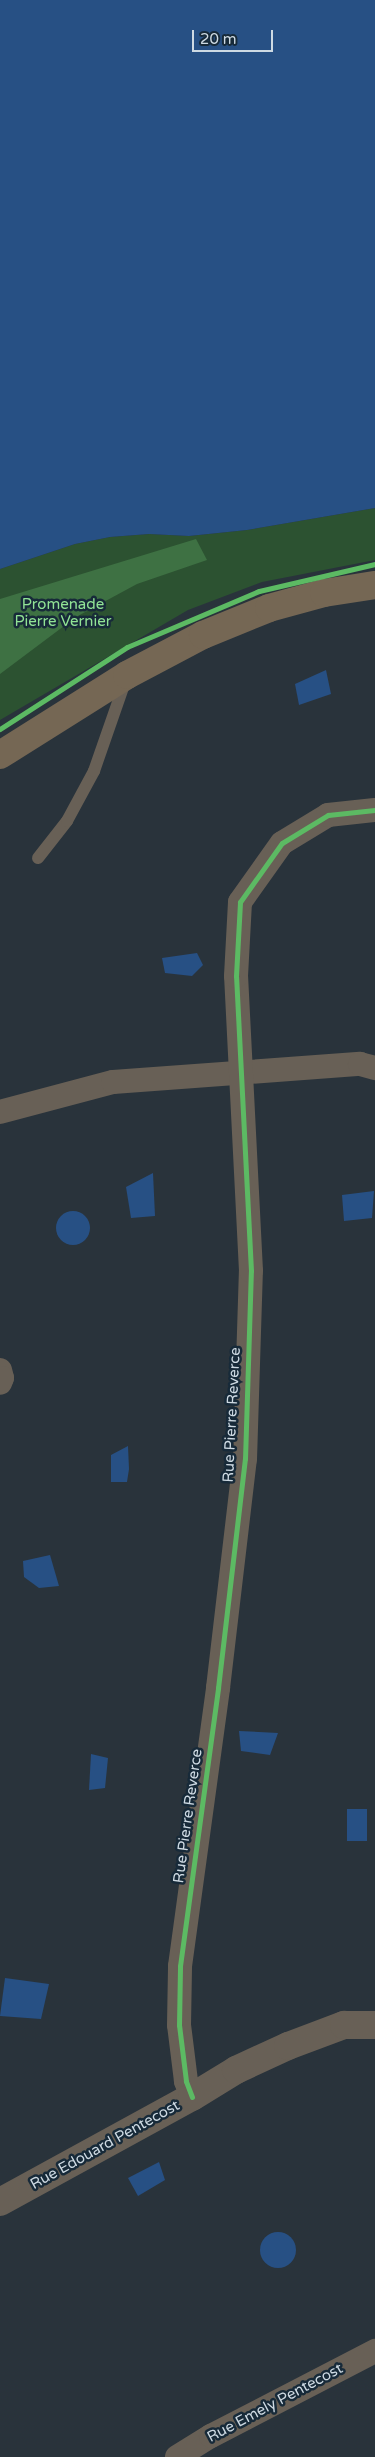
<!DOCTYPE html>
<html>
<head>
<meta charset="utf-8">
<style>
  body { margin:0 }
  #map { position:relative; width:375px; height:2457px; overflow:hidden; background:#29333b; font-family:"Varela Round",sans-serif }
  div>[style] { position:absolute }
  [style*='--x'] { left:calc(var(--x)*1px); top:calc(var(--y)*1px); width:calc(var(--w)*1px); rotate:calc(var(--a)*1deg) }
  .green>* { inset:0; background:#2c5231 }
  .forest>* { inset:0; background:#3e7143 }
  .water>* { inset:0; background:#275084; transform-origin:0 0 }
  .round { border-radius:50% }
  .service>* { height:12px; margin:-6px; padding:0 6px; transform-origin:6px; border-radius:6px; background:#686056 }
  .minor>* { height:24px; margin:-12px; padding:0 12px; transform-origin:12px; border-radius:12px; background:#686056 }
  .tertiary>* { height:28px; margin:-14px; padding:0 14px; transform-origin:14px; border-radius:14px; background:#686056 }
  .primary>* { height:28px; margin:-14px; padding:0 14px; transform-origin:14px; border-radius:14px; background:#756754 }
  .cycleway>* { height:5px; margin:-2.5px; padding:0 2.5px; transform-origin:2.5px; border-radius:2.5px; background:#5cba63 }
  span { translate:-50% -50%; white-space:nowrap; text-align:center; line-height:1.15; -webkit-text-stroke:5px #172a39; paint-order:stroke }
  .park-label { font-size:15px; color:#91e395 }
  .street-label { font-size:15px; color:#cedae3 }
  .scale { position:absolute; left:192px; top:30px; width:81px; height:22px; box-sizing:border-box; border:2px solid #cedae3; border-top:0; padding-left:6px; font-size:15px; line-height:18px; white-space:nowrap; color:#cedae3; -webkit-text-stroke:4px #172a39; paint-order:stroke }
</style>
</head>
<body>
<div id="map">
  <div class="green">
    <div style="clip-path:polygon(375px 508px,375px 560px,262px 582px,188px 610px,0 720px,0 569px,75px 544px,110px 537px,149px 534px,189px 536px,247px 530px)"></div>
  </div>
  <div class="forest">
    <div style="clip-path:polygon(196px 539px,207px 560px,137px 584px,76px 617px,0 674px,0 599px)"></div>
  </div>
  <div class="water">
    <div style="clip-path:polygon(0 0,375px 0,375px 508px,247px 530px,189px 536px,149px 534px,110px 537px,75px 544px,0 569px)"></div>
    <div style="clip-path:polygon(326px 670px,331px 694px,299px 705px,295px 684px)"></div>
    <div style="clip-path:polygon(197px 953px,203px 965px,192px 976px,165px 973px,162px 958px)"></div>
    <div style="clip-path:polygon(153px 1173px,155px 1216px,131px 1218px,126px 1187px)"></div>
    <div style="clip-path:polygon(374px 1191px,372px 1218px,344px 1221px,342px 1195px)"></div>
    <div class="round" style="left:56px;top:1211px;width:34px;height:34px"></div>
    <div style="clip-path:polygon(128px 1446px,129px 1469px,127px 1482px,111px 1482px,111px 1455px)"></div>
    <div style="clip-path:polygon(50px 1555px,59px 1586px,39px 1588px,24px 1577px,23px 1561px)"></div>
    <div style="clip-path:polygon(239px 1731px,278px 1733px,270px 1755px,241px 1751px)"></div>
    <div style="clip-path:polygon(91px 1754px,108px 1758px,105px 1788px,89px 1790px)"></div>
    <div style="left:347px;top:1809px;width:20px;height:32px"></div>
    <div style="clip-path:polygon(5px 1978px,49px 1984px,41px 2019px,0 2016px)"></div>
    <div style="clip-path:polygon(159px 2162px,165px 2180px,138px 2196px,128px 2178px)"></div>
    <div class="round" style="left:260px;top:2232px;width:36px;height:36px"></div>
  </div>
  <div class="service">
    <div style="--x:38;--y:858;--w:47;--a:-51.9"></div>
    <div style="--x:67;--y:821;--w:57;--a:-61.6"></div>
    <div style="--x:94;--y:771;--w:97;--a:-70.8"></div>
  </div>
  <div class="minor">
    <div style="--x:0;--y:1112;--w:117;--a:-14.9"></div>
    <div style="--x:113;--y:1082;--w:248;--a:-4.2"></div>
    <div style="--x:360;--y:1064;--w:16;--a:15"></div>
    <div style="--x:0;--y:1370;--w:8;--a:76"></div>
    <div style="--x:2;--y:1378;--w:5;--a:112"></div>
    <div style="--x:192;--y:2097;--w:17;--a:-111"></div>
    <div style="--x:186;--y:2081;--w:56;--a:-97.1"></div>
    <div style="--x:179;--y:2025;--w:59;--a:-89"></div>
    <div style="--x:180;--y:1966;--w:281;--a:-82.2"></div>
    <div style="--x:218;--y:1688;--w:231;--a:-83.3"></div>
    <div style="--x:245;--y:1459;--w:188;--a:-88.2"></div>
    <div style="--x:251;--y:1271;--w:295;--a:-92.9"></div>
    <div style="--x:236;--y:976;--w:74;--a:-86.9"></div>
    <div style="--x:240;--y:902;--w:72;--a:-54.6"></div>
    <div style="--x:282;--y:843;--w:54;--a:-31.3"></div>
    <div style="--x:328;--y:815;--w:47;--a:-6.1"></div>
    <div style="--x:177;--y:2457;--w:40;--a:-32"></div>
    <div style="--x:211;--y:2436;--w:185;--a:-27.4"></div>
  </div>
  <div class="tertiary">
    <div style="--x:0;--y:2202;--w:219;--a:-28.7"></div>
    <div style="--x:192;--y:2097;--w:52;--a:-31.5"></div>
    <div style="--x:236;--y:2070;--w:57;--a:-24.8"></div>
    <div style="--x:288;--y:2046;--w:60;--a:-20.6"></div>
    <div style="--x:344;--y:2025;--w:31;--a:0"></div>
  </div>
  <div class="primary">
    <div style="--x:0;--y:755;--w:150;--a:-32.2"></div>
    <div style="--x:127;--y:675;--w:86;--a:-27.8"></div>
    <div style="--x:203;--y:635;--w:71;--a:-22.2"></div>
    <div style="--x:269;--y:608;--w:57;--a:-15.3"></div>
    <div style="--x:324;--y:593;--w:52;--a:-8.9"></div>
  </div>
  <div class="cycleway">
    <div style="--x:0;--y:729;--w:151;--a:-32.8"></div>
    <div style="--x:127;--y:647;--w:143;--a:-23"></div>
    <div style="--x:259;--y:591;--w:119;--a:-13.1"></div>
    <div style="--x:192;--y:2097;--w:17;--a:-111"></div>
    <div style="--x:186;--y:2081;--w:56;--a:-97.1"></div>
    <div style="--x:179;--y:2025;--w:59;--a:-89"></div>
    <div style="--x:180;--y:1966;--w:281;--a:-82.2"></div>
    <div style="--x:218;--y:1688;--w:231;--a:-83.3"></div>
    <div style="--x:245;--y:1459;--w:188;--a:-88.2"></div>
    <div style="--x:251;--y:1271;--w:295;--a:-92.9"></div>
    <div style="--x:236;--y:976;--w:74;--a:-86.9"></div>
    <div style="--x:240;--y:902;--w:72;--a:-54.6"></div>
    <div style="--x:282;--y:843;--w:54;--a:-31.3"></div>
    <div style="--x:328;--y:815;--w:47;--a:-6.1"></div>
  </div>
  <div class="park-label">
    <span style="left:63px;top:613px">Promenade<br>Pierre Vernier</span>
  </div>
  <div class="street-label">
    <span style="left:232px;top:1415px;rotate:-87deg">Rue Pierre Reverce</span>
    <span style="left:188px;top:1816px;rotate:-82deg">Rue Pierre Reverce</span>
    <span style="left:105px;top:2145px;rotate:-29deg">Rue Edouard Pentecost</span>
    <span style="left:275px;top:2403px;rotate:-28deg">Rue Emely Pentecost</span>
  </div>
  <div class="scale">20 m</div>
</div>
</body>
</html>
